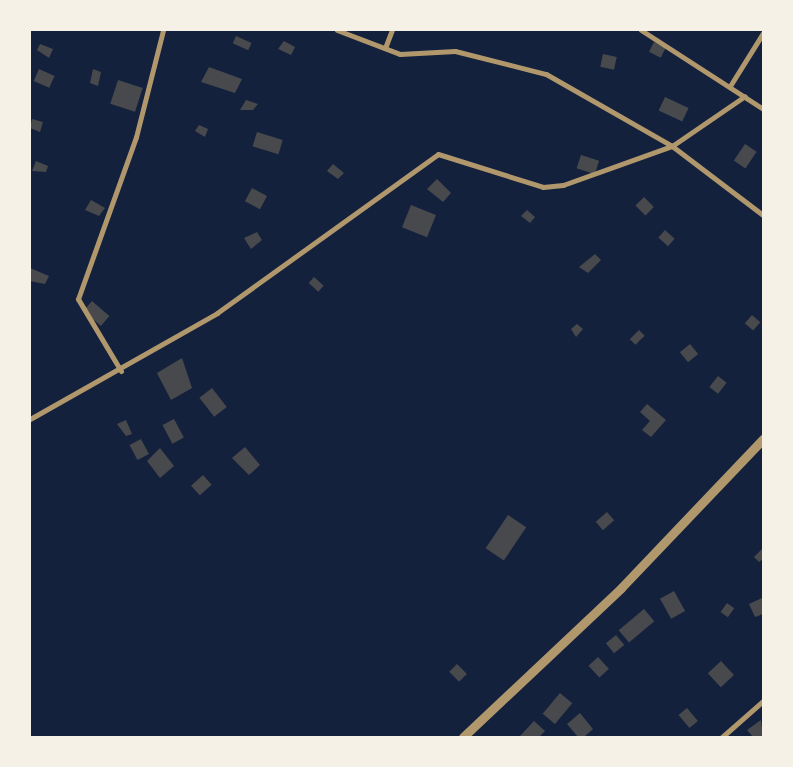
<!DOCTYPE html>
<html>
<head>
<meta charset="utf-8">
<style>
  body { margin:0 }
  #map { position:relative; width:793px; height:767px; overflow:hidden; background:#14213d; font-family:"Source Serif 4",serif }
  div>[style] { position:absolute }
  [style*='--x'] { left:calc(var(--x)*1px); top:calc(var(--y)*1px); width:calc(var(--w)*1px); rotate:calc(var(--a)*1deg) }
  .building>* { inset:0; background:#48494c; transform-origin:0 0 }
  .minor>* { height:5px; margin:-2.5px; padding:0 2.5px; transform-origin:2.5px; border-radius:2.5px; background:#b1986c }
  .tertiary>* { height:9px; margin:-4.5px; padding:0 4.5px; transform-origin:4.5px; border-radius:4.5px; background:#b1986c }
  span { translate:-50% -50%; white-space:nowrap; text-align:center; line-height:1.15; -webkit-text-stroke:4px #f6f1e7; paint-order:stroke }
  .frame { position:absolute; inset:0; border:31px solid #f6f1e7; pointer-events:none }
</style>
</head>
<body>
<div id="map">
  <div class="building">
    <div style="left:236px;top:36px;width:17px;height:8px;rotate:24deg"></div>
    <div style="clip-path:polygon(284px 41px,295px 47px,291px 55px,278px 49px)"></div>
    <div style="left:654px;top:42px;width:13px;height:11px;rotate:27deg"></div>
    <div style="clip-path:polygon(40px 44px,53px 49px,49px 58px,37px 50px)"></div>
    <div style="left:603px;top:54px;width:14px;height:13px;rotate:12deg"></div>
    <div style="clip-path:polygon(209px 67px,242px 79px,235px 93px,201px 82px)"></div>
    <div style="left:39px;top:69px;width:17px;height:13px;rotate:24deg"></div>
    <div style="clip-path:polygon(93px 69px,101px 72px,98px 86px,90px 83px)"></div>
    <div style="left:118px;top:80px;width:26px;height:25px;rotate:18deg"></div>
    <div style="left:665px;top:97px;width:26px;height:15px;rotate:25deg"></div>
    <div style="clip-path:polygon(246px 100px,258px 104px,253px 110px,240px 110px)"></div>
    <div style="clip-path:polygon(32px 119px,43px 122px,40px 132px,30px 128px)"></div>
    <div style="clip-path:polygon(199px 125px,208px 129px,205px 137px,195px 131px)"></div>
    <div style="left:257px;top:132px;width:27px;height:15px;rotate:17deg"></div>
    <div style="left:745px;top:144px;width:14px;height:20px;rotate:34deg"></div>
    <div style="left:581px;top:155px;width:19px;height:14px;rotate:18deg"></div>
    <div style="clip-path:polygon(36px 161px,48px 166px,46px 172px,32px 171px)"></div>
    <div style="clip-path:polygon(333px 164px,344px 173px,338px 179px,327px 171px)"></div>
    <div style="clip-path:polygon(437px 179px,451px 193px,443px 202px,427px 189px)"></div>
    <div style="left:252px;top:188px;width:17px;height:15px;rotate:28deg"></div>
    <div style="left:644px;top:197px;width:14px;height:12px;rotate:45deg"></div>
    <div style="clip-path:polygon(91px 200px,105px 208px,99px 216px,85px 210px)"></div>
    <div style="left:411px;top:205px;width:27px;height:24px;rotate:22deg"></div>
    <div style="clip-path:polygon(527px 210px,535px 217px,530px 223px,521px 216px)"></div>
    <div style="left:665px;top:230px;width:13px;height:10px;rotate:42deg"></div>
    <div style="clip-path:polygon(257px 232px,262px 240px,251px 249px,244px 238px)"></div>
    <div style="clip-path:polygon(595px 254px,601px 260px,588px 273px,579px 267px)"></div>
    <div style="clip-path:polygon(30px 268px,49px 276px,45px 284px,30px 281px)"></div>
    <div style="left:314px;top:277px;width:13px;height:8px;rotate:42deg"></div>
    <div style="left:92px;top:301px;width:23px;height:13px;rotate:41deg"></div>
    <div style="left:752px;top:315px;width:11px;height:11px;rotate:41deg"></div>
    <div style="clip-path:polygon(577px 324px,583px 329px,576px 337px,571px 329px)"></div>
    <div style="left:639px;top:330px;width:8px;height:13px;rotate:45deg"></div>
    <div style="left:690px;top:344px;width:13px;height:13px;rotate:51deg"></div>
    <div style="clip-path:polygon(182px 358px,192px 388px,171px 400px,157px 373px)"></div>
    <div style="left:718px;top:376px;width:11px;height:14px;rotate:38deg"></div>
    <div style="left:212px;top:388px;width:24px;height:16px;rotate:52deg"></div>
    <div style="clip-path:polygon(647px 404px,666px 420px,651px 437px,642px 430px,650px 421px,640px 412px)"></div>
    <div style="left:174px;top:419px;width:21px;height:13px;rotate:62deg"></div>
    <div style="clip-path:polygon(126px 420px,132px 434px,126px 436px,117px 424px)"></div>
    <div style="left:141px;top:439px;width:17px;height:13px;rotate:62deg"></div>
    <div style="clip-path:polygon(245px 447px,260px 465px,249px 475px,232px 458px)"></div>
    <div style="clip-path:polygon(160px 448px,174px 466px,160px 478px,147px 461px)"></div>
    <div style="left:203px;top:475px;width:13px;height:16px;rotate:48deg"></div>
    <div style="left:607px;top:512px;width:11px;height:15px;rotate:49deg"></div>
    <div style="left:508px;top:515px;width:22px;height:40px;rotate:34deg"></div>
    <div style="clip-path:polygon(763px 548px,763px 559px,759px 562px,754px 557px)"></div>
    <div style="left:674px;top:591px;width:23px;height:16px;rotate:61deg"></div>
    <div style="clip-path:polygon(762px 598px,763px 614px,755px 617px,749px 604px)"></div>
    <div style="left:727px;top:603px;width:9px;height:11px;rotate:36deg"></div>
    <div style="left:644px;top:609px;width:16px;height:33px;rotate:50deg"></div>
    <div style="left:616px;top:635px;width:13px;height:13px;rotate:51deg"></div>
    <div style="left:598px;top:657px;width:16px;height:13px;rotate:47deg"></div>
    <div style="left:721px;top:661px;width:19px;height:18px;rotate:47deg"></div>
    <div style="left:457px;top:664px;width:14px;height:11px;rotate:45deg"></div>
    <div style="left:560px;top:693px;width:16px;height:27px;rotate:40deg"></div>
    <div style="left:687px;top:708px;width:17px;height:11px;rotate:50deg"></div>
    <div style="clip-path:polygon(580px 713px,593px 729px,584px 737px,578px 737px,567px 724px)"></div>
    <div style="clip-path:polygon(761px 720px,763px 737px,753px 737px,747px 730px)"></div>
    <div style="clip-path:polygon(534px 721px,545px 731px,539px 737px,519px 737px)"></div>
  </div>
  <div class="minor">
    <div style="--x:337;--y:30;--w:67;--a:20.9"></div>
    <div style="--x:400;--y:54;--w:55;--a:-3.1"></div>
    <div style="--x:455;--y:51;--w:94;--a:14.2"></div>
    <div style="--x:546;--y:74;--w:145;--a:29.7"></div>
    <div style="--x:672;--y:146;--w:114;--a:37.2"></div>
    <div style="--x:641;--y:30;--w:145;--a:32.9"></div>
    <div style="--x:385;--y:48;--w:19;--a:-69"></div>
    <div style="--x:730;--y:86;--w:62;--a:-58.1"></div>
    <div style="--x:121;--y:371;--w:84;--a:-120.8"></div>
    <div style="--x:78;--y:299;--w:172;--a:-70.3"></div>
    <div style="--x:136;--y:137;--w:110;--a:-75.8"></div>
    <div style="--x:30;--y:419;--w:215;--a:-29.5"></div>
    <div style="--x:217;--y:313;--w:272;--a:-35.7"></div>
    <div style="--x:438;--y:154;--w:110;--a:17.4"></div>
    <div style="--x:543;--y:187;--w:20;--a:-6"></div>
    <div style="--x:563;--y:185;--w:116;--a:-19.7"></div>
    <div style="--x:672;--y:146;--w:88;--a:-34.4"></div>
    <div style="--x:722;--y:737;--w:55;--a:-41.3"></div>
  </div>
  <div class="tertiary">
    <div style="--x:463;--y:737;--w:217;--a:-43.3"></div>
    <div style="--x:621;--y:588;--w:206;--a:-46.4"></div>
  </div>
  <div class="frame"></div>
</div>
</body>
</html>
